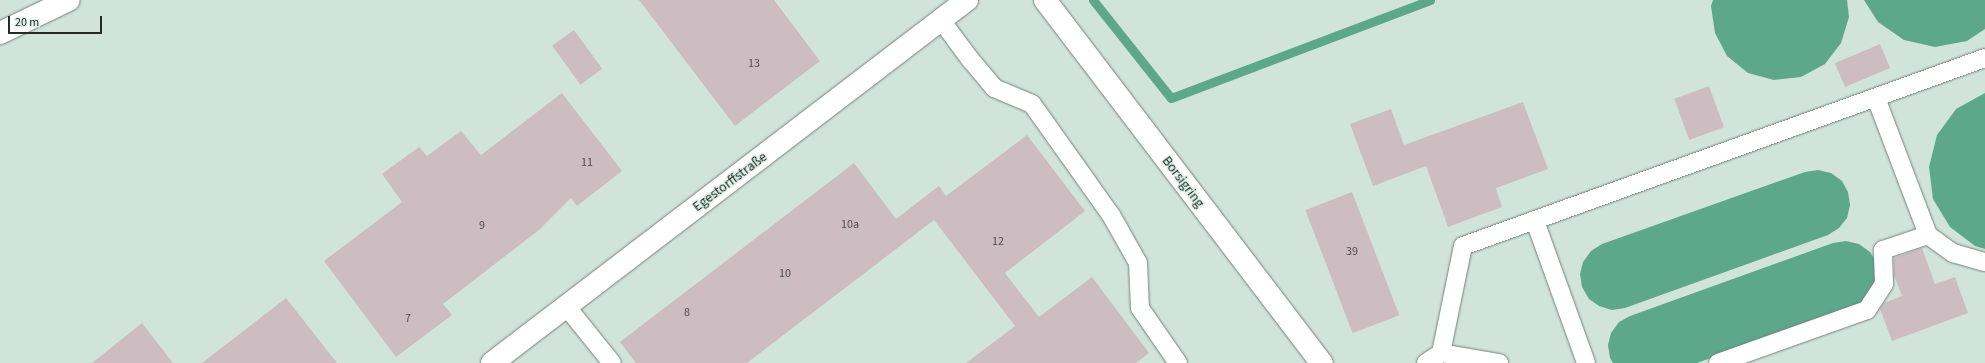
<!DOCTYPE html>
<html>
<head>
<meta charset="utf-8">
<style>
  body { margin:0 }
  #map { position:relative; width:1985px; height:363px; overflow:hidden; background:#d1e4dc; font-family:"Source Sans 3",sans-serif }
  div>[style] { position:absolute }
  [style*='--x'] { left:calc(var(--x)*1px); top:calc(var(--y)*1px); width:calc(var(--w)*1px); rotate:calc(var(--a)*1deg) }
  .water>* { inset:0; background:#5da88d }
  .stream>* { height:9px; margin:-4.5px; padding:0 4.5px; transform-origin:4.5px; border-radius:4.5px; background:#5da88d }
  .building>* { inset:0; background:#cebcc3; transform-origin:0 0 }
  .roads { filter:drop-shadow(0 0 1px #71837b) drop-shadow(0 0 1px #71837b) }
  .service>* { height:18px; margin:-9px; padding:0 9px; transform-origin:9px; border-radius:9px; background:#fff }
  .minor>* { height:22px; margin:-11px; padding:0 11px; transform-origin:11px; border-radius:11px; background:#fff }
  span { translate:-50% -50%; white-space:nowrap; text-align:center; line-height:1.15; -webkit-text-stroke:3px #def1e9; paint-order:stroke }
  .number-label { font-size:12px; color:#4e4e4e }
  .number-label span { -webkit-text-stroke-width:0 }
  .street-label { font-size:14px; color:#232a27 }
  .scale { position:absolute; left:8px; top:16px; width:94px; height:18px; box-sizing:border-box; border:2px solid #232a27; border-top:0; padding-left:5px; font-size:12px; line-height:14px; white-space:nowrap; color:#232a27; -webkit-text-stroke:3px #def1e9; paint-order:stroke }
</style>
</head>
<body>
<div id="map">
  <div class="water">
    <div style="clip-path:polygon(1713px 0,1847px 0,1849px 17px,1841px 43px,1825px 64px,1801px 77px,1774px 80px,1748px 73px,1727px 56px,1715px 33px,1711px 6px)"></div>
    <div style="clip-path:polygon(1864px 0,1985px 0,1985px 29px,1967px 41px,1935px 47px,1904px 40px,1878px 22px)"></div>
    <div style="clip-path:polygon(1985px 93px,1985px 249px,1975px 246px,1950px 227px,1933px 199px,1929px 167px,1937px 135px,1956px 109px)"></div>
    <div style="clip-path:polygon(1818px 170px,1831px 173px,1842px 181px,1848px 192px,1850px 205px,1847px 218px,1839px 228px,1828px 235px,1625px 308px,1612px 310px,1599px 306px,1589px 299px,1582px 287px,1580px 274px,1583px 262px,1591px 251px,1602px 244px,1805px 172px)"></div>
    <div style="clip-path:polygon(1846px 241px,1859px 244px,1870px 252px,1877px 263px,1878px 276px,1867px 300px,1856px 306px,1697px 363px,1613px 363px,1610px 358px,1608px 345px,1611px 333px,1619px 322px,1630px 316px,1833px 243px)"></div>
  </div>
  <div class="stream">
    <div style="--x:1093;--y:0;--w:125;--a:51.5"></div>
    <div style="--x:1171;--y:98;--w:277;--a:-20.7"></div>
  </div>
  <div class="building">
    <div style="clip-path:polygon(639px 0,774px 0,820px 61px,735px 126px)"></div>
    <div style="left:574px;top:30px;width:48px;height:27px;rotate:54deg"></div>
    <div style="left:1880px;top:44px;width:26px;height:49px;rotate:67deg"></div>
    <div style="left:1709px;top:86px;width:44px;height:37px;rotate:70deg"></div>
    <div style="clip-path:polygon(562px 93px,622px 171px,577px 206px,571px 198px,539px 230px,443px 304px,452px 315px,396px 357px,324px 261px,402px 202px,382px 174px,419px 147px,427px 156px,461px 131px,481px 155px)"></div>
    <div style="clip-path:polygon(1523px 102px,1548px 169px,1496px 188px,1502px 207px,1448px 227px,1426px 166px,1373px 186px,1350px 124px,1391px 109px,1404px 145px)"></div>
    <div style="clip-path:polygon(1027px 135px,1085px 211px,1005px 273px,1039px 317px,1092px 277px,1149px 353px,1136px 363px,966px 363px,1015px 326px,934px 220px,747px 363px,636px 363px,620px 342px,854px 163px,896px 219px,939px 186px,946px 196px)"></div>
    <div style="left:1352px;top:192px;width:132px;height:50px;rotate:69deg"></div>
    <div style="clip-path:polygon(1922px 248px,1935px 284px,1955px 277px,1968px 313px,1892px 341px,1880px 309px,1884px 303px,1902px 296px,1894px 275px,1894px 258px)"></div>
    <div style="clip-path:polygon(286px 298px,337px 363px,202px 363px)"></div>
    <div style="clip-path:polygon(142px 323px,173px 363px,92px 363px)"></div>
  </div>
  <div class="roads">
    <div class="service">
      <div style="--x:941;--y:20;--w:49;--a:53.4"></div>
      <div style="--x:970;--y:59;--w:38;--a:50"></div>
      <div style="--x:994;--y:88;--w:41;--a:22.8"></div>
      <div style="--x:1032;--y:104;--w:136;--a:54.6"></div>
      <div style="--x:1111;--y:215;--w:55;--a:60.6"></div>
      <div style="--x:1138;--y:263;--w:45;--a:87.5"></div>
      <div style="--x:1140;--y:308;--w:67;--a:55.4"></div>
      <div style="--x:1876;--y:98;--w:147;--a:69.2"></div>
      <div style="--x:1928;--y:235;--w:31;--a:36"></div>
      <div style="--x:1953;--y:253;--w:33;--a:16"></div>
      <div style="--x:1535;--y:221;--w:151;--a:70.2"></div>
      <div style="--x:566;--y:306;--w:73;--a:51.1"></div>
      <div style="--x:1441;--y:353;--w:59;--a:9.8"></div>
      <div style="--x:1426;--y:363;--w:18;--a:-34"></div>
      <div style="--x:1441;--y:353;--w:109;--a:-78.4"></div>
      <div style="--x:1463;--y:246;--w:555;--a:-19.81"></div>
      <div style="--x:1718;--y:363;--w:158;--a:-19.6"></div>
      <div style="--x:1867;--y:310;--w:31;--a:-57"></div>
      <div style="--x:1884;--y:284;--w:34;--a:-92"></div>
      <div style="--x:1883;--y:250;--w:47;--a:-18.4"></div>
    </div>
    <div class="minor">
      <div style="--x:1045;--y:0;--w:457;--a:52.7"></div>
      <div style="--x:0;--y:33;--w:76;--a:-25.6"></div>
      <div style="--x:492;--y:363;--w:598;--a:-37.39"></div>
    </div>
  </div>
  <div class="number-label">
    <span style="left:754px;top:64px">13</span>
    <span style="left:587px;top:163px">11</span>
    <span style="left:850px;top:225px">10a</span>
    <span style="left:482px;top:226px">9</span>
    <span style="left:998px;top:242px">12</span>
    <span style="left:1352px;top:252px">39</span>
    <span style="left:785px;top:274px">10</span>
    <span style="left:687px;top:313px">8</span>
    <span style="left:408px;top:319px">7</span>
  </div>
  <div class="street-label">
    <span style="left:730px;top:182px;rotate:-37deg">Egestorffstraße</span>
    <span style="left:1183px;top:182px;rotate:53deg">Borsigring</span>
  </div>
  <div class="scale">20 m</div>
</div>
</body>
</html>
